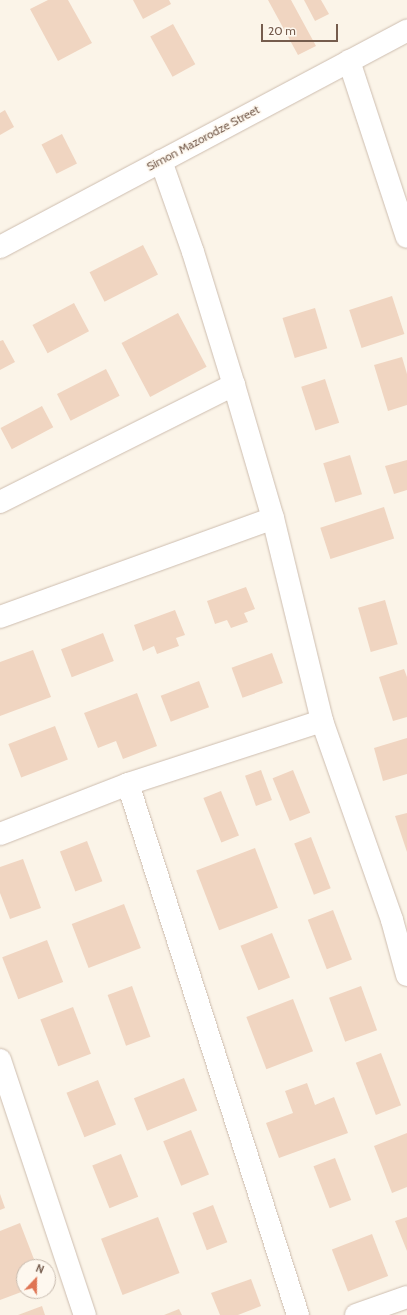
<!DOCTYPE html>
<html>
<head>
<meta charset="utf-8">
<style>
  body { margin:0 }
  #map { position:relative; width:407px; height:1315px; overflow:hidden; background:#fbf4e8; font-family:Cabin,sans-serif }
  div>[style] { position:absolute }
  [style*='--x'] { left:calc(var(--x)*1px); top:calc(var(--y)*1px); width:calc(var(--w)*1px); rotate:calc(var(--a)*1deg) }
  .building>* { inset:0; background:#f0d5c1; transform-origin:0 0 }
  .roads { filter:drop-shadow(0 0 1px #cdbdaf) drop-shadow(0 0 1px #cdbdaf) }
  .street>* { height:22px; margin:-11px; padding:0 11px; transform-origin:11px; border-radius:11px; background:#fff }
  span { translate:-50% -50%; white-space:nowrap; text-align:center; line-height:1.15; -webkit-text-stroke:3px #fef8ef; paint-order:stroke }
  .street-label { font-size:12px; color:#755c4d }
  .north { position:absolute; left:16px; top:1259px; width:40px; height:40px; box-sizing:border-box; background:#fef8ef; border:1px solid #c7baae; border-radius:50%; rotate:22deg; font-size:11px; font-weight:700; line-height:16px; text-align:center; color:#755c4d }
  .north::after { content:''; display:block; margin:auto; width:14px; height:18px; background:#df7554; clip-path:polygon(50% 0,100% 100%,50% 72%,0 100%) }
  .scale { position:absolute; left:261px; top:24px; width:77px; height:18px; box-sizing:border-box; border:2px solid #755c4d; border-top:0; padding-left:5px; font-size:12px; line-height:14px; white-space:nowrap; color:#755c4d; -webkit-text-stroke:3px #fef8ef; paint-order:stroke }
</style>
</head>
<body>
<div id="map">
  <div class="building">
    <div style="clip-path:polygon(48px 0,68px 0,92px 43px,58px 61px,30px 9px)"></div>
    <div style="clip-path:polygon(133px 0,169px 0,171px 4px,143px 19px)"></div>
    <div style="clip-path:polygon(268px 0,291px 0,316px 46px,298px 55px)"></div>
    <div style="clip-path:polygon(304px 0,321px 0,329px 14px,315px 21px)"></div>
    <div style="left:173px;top:24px;width:46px;height:26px;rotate:61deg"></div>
    <div style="clip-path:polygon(5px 110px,14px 127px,0 135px,0 113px)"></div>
    <div style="left:62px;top:134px;width:33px;height:23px;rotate:63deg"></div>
    <div style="left:143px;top:245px;width:33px;height:60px;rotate:63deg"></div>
    <div style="left:392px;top:296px;width:40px;height:45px;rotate:72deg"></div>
    <div style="left:74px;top:303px;width:32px;height:47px;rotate:62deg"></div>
    <div style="left:315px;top:308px;width:42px;height:34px;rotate:73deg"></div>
    <div style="left:178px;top:313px;width:61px;height:64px;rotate:62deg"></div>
    <div style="clip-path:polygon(3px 340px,15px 362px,0 370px,0 341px)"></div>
    <div style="clip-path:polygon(402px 357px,407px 374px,407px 405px,388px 411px,374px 365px)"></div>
    <div style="left:106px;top:369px;width:30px;height:55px;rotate:63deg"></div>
    <div style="left:325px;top:379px;width:46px;height:25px;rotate:72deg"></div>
    <div style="left:42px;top:406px;width:24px;height:47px;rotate:62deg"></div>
    <div style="left:350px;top:455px;width:41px;height:28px;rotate:73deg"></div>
    <div style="clip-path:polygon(407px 460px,407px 490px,394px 494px,385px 466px)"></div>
    <div style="left:384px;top:507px;width:33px;height:67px;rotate:72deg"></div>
    <div style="clip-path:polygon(246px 587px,255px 609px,244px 613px,248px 622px,231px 628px,227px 620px,215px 624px,207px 601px)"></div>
    <div style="left:385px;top:600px;width:46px;height:28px;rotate:74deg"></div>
    <div style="clip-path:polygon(175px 610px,185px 635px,176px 638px,179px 646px,157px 654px,154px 646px,143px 651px,134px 625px)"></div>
    <div style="left:103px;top:633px;width:30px;height:45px;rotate:69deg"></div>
    <div style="clip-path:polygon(33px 650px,51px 697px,0 716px,0 662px)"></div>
    <div style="left:272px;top:653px;width:32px;height:43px;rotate:70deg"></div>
    <div style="clip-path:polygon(404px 669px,407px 677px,407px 717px,393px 721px,379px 677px)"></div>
    <div style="left:199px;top:681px;width:28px;height:41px;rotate:69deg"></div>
    <div style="clip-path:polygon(137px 693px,157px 746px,123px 759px,116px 741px,98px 748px,84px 713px)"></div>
    <div style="left:55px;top:726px;width:36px;height:50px;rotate:69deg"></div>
    <div style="clip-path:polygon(407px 738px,407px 774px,383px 781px,374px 748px)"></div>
    <div style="left:261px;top:770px;width:32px;height:17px;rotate:70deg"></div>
    <div style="left:293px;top:770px;width:46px;height:22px;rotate:68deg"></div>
    <div style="left:221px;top:791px;width:48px;height:19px;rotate:68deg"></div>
    <div style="clip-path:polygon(407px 813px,407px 852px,395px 816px)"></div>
    <div style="left:311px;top:837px;width:55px;height:18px;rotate:69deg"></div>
    <div style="left:87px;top:841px;width:43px;height:29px;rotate:69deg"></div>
    <div style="left:255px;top:848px;width:64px;height:63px;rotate:69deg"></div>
    <div style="clip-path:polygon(23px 859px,41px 908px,10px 919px,0 893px,0 867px)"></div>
    <div style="left:124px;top:904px;width:47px;height:56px;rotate:69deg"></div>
    <div style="left:333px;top:910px;width:53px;height:27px;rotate:69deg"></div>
    <div style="left:272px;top:933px;width:48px;height:34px;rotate:68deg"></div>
    <div style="left:47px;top:940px;width:45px;height:48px;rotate:69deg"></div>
    <div style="left:132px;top:986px;width:54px;height:26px;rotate:70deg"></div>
    <div style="left:361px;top:986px;width:47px;height:34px;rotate:70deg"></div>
    <div style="left:293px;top:999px;width:56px;height:50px;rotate:69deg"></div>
    <div style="left:73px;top:1007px;width:50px;height:35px;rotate:69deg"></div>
    <div style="left:381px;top:1053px;width:56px;height:27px;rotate:69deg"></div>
    <div style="left:184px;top:1078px;width:35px;height:54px;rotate:68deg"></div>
    <div style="left:98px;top:1080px;width:48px;height:34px;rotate:68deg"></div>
    <div style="clip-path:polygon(307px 1083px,315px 1105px,334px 1097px,348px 1133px,279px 1158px,266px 1123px,293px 1113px,285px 1091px)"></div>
    <div style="left:191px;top:1130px;width:48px;height:30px;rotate:68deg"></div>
    <div style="clip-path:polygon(407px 1133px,407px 1187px,392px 1193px,374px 1146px)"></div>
    <div style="left:121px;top:1154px;width:46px;height:31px;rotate:68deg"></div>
    <div style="left:335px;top:1158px;width:45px;height:23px;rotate:69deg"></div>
    <div style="clip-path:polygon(0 1194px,5px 1208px,0 1210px)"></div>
    <div style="left:213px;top:1205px;width:40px;height:22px;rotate:69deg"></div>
    <div style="left:158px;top:1217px;width:60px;height:61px;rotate:69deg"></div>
    <div style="clip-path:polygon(407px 1217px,407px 1251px,395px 1221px)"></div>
    <div style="clip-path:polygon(20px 1223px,37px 1267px,24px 1267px,24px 1291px,0 1300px,0 1231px)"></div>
    <div style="left:372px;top:1234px;width:45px;height:43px;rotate:69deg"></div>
    <div style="clip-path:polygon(251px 1279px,261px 1306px,238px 1315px,220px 1315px,211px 1293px)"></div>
    <div style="clip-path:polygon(42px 1306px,45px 1315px,18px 1315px)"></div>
    <div style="clip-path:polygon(179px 1309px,182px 1315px,164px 1315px)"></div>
  </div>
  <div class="roads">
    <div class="street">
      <div style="--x:349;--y:61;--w:185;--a:71.8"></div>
      <div style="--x:161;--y:161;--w:96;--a:70.6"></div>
      <div style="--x:193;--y:252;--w:139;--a:72.9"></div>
      <div style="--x:234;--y:385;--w:139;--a:73.7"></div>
      <div style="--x:273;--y:518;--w:209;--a:76.4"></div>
      <div style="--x:322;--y:721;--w:211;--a:70.6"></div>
      <div style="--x:392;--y:920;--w:57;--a:74.7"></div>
      <div style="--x:0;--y:247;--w:461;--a:-28"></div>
      <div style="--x:0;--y:502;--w:262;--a:-26.6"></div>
      <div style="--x:0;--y:617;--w:290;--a:-19.9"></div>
      <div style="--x:128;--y:784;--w:558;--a:72.25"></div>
      <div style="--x:0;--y:834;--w:137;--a:-21.3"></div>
      <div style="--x:128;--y:784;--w:204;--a:-18"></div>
      <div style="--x:0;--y:1060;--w:269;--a:71.6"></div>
      <div style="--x:356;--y:1315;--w:54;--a:-19.4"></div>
    </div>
  </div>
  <div class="street-label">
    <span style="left:203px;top:138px;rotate:-28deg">Simon Mazorodze Street</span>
  </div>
  <div class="north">N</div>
  <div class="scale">20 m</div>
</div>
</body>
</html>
